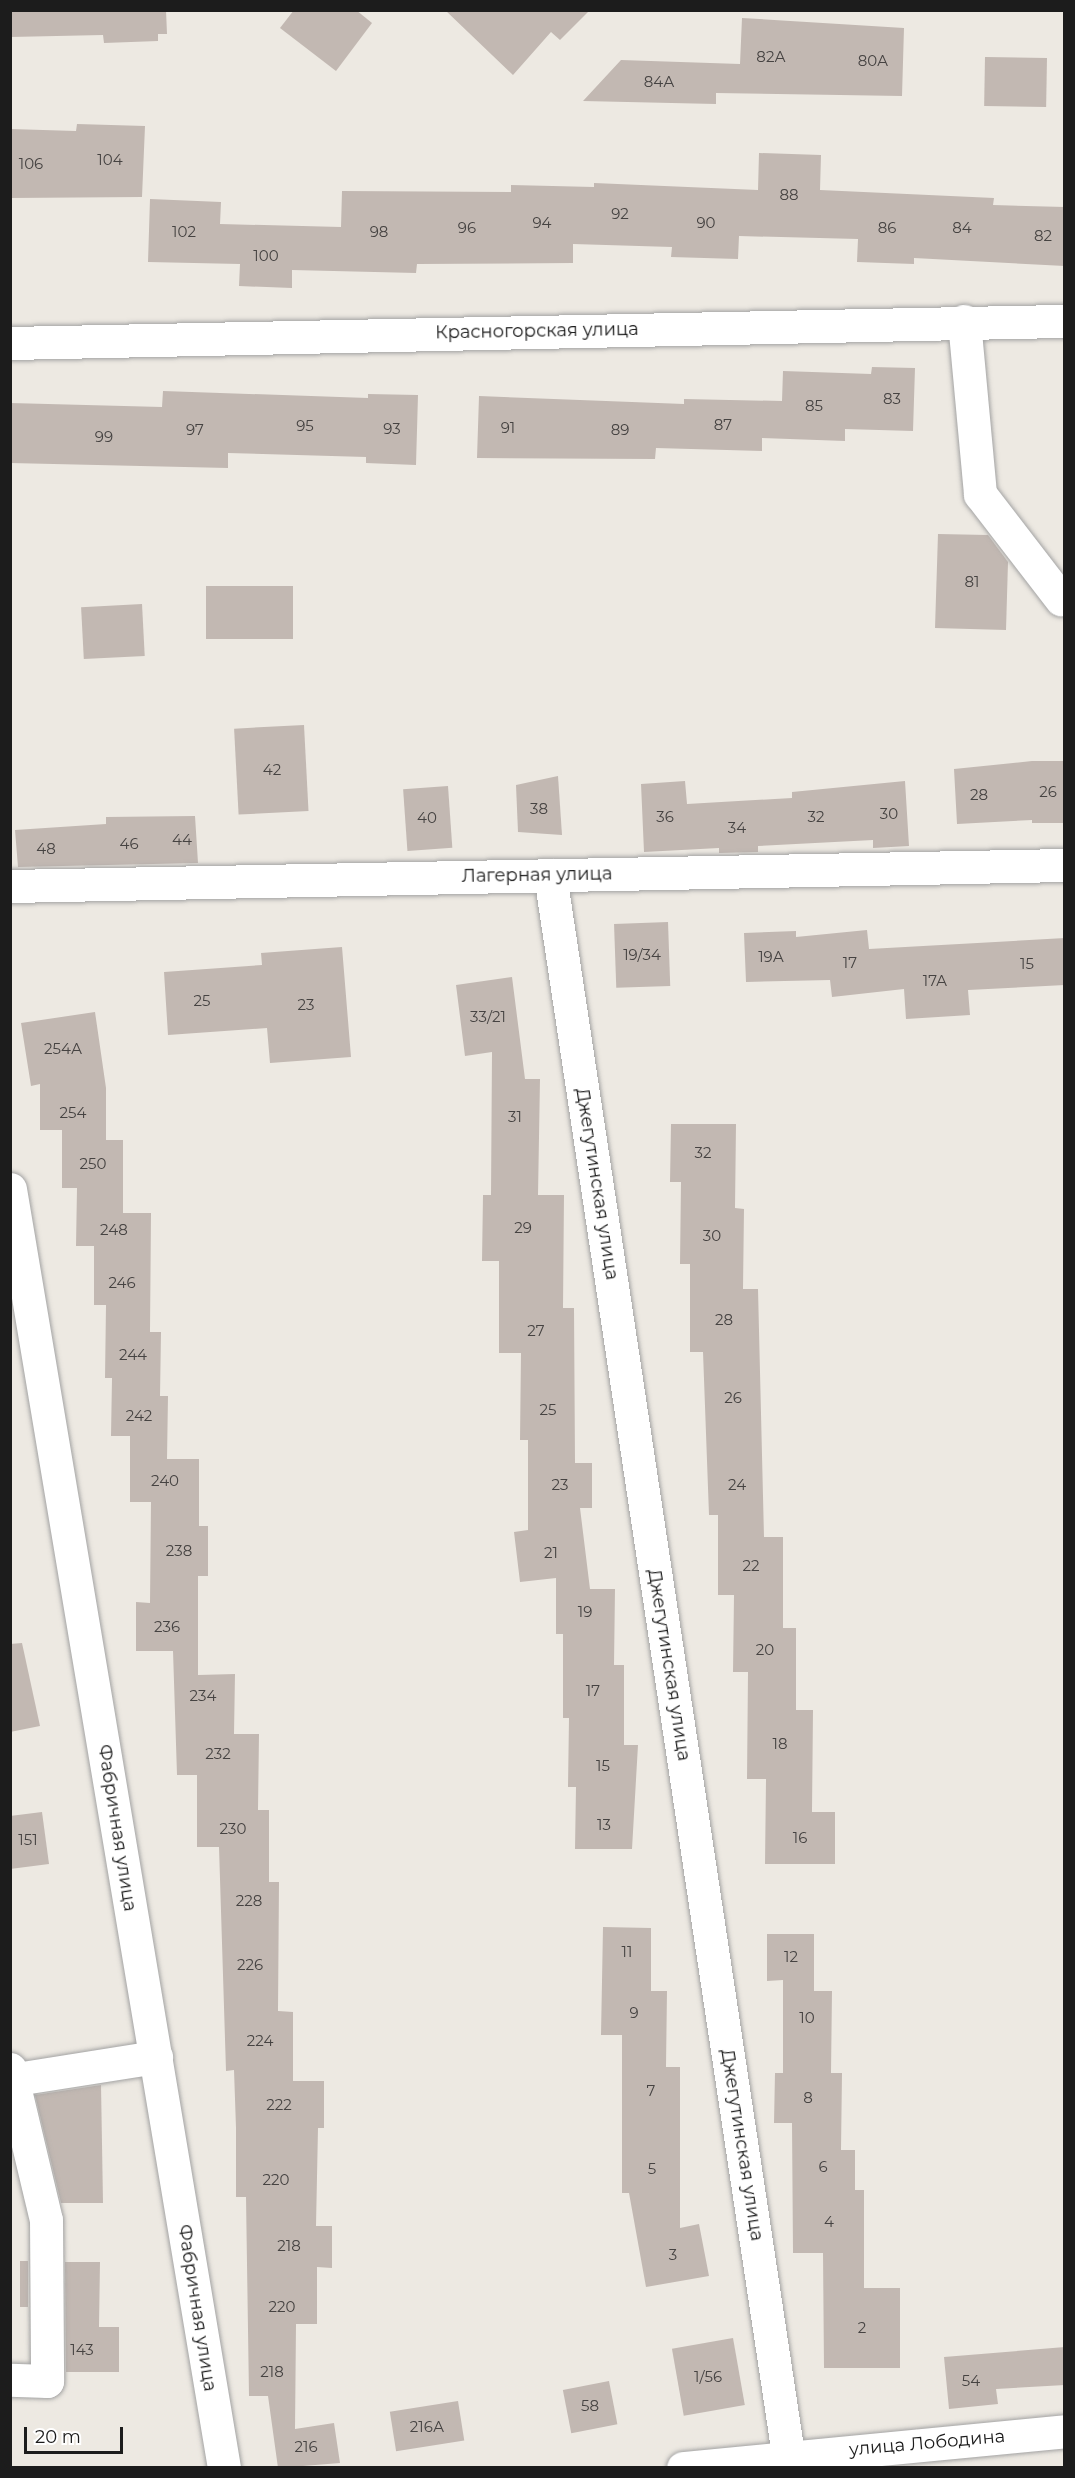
<!DOCTYPE html>
<html>
<head>
<meta charset="utf-8">
<style>
  body { margin:0 }
  #map { position:relative; width:1075px; height:2478px; overflow:hidden; background:#ede9e2; font-family:Montserrat,sans-serif }
  div>[style] { position:absolute }
  [style*='--x'] { left:calc(var(--x)*1px); top:calc(var(--y)*1px); width:calc(var(--w)*1px); rotate:calc(var(--a)*1deg) }
  .building>* { inset:0; background:#c2b8b2; transform-origin:0 0 }
  .roads { filter:drop-shadow(0 0 2px #a3a3a3) drop-shadow(0 0 2px #a3a3a3) }
  .minor>* { height:33px; margin:-16.5px; padding:0 16.5px; transform-origin:16.5px; border-radius:16.5px; background:#fff }
  span { translate:-50% -50%; white-space:nowrap; text-align:center; line-height:1.15; -webkit-text-stroke:6px #fff; paint-order:stroke }
  .number-label { font-size:15px; color:#464342 }
  .number-label span { -webkit-text-stroke-width:0 }
  .street-label { font-size:18px; color:#1c1c1c }
  .frame { position:absolute; inset:0; border:12px solid #1c1c1c; pointer-events:none }
  .scale { position:absolute; left:24px; top:2427px; width:99px; height:27px; box-sizing:border-box; border:3px solid #1c1c1c; border-top:0; padding-left:8px; font-size:18px; line-height:21px; white-space:nowrap; color:#1c1c1c; -webkit-text-stroke:4px #fff; paint-order:stroke }
</style>
</head>
<body>
<div id="map">
  <div class="building">
    <div style="clip-path:polygon(10px 10px,166px 10px,167px 34px,158px 34px,158px 41px,104px 43px,103px 35px,10px 37px)"></div>
    <div style="clip-path:polygon(294px 10px,356px 10px,372px 23px,336px 71px,280px 28px)"></div>
    <div style="clip-path:polygon(445px 10px,590px 10px,560px 40px,551px 32px,513px 75px)"></div>
    <div style="clip-path:polygon(742px 18px,904px 28px,902px 96px,716px 93px,716px 104px,583px 101px,621px 60px,740px 64px)"></div>
    <div style="left:985px;top:57px;width:62px;height:49px;rotate:1deg"></div>
    <div style="clip-path:polygon(77px 124px,145px 126px,142px 197px,10px 198px,10px 129px,76px 131px)"></div>
    <div style="clip-path:polygon(759px 153px,821px 155px,820px 190px,994px 198px,993px 205px,1065px 207px,1065px 266px,914px 258px,914px 264px,857px 262px,858px 239px,739px 236px,738px 259px,671px 257px,672px 247px,573px 244px,573px 263px,417px 264px,416px 273px,292px 270px,292px 288px,239px 286px,240px 264px,148px 262px,150px 199px,221px 202px,220px 224px,341px 227px,342px 191px,511px 192px,511px 185px,594px 187px,594px 183px,758px 190px)"></div>
    <div style="clip-path:polygon(872px 367px,915px 368px,913px 431px,845px 429px,845px 441px,762px 438px,762px 451px,656px 448px,655px 459px,477px 458px,479px 396px,684px 404px,684px 399px,782px 401px,783px 371px,871px 374px)"></div>
    <div style="clip-path:polygon(163px 391px,368px 398px,368px 394px,418px 395px,416px 465px,366px 463px,366px 457px,228px 453px,228px 468px,10px 463px,10px 403px,162px 407px)"></div>
    <div style="clip-path:polygon(938px 534px,988px 535px,1008px 562px,1006px 630px,935px 628px)"></div>
    <div style="left:206px;top:586px;width:87px;height:53px"></div>
    <div style="left:142px;top:604px;width:52px;height:61px;rotate:87deg"></div>
    <div style="left:304px;top:725px;width:86px;height:70px;rotate:87deg"></div>
    <div style="clip-path:polygon(1032px 761px,1065px 761px,1065px 823px,1032px 823px,1032px 820px,957px 824px,954px 769px)"></div>
    <div style="clip-path:polygon(558px 776px,562px 835px,518px 832px,516px 785px)"></div>
    <div style="clip-path:polygon(685px 781px,687px 804px,792px 798px,792px 792px,905px 781px,909px 846px,873px 848px,873px 840px,758px 846px,758px 852px,719px 853px,719px 848px,644px 852px,641px 784px)"></div>
    <div style="left:448px;top:786px;width:62px;height:45px;rotate:86deg"></div>
    <div style="clip-path:polygon(195px 816px,198px 863px,18px 867px,15px 830px,106px 824px,106px 817px)"></div>
    <div style="left:668px;top:922px;width:64px;height:54px;rotate:88deg"></div>
    <div style="clip-path:polygon(867px 930px,869px 949px,1065px 938px,1065px 985px,968px 990px,970px 1015px,906px 1019px,904px 989px,832px 997px,830px 980px,746px 982px,744px 933px,796px 931px,796px 937px)"></div>
    <div style="clip-path:polygon(342px 947px,351px 1057px,270px 1063px,267px 1028px,168px 1035px,164px 972px,262px 965px,261px 953px)"></div>
    <div style="clip-path:polygon(512px 977px,525px 1079px,540px 1079px,538px 1195px,564px 1195px,563px 1308px,574px 1308px,575px 1463px,592px 1463px,592px 1508px,580px 1508px,590px 1589px,615px 1589px,614px 1665px,624px 1665px,624px 1745px,638px 1745px,632px 1849px,575px 1849px,576px 1787px,568px 1787px,569px 1718px,563px 1718px,563px 1634px,556px 1634px,556px 1578px,520px 1582px,514px 1532px,528px 1530px,528px 1440px,520px 1440px,521px 1353px,499px 1353px,499px 1261px,482px 1261px,483px 1195px,491px 1195px,492px 1052px,465px 1056px,456px 985px)"></div>
    <div style="clip-path:polygon(95px 1012px,106px 1088px,106px 1140px,123px 1140px,123px 1213px,151px 1213px,150px 1332px,161px 1332px,160px 1396px,168px 1396px,167px 1459px,199px 1459px,199px 1526px,208px 1526px,208px 1576px,198px 1576px,198px 1675px,235px 1674px,234px 1734px,259px 1734px,258px 1810px,269px 1810px,269px 1882px,279px 1882px,278px 2011px,293px 2012px,293px 2081px,324px 2081px,324px 2128px,318px 2128px,316px 2226px,332px 2226px,332px 2268px,317px 2267px,317px 2324px,296px 2324px,295px 2429px,334px 2423px,340px 2463px,278px 2468px,268px 2396px,249px 2396px,246px 2197px,236px 2197px,236px 2128px,234px 2070px,226px 2071px,219px 1847px,197px 1847px,197px 1775px,177px 1775px,173px 1651px,136px 1651px,136px 1602px,150px 1603px,151px 1502px,130px 1502px,130px 1436px,111px 1436px,112px 1378px,105px 1378px,106px 1305px,94px 1305px,94px 1246px,76px 1246px,77px 1188px,62px 1188px,62px 1130px,40px 1130px,40px 1084px,31px 1086px,21px 1023px)"></div>
    <div style="clip-path:polygon(671px 1124px,736px 1124px,735px 1208px,744px 1209px,743px 1289px,758px 1289px,764px 1537px,783px 1537px,783px 1628px,796px 1628px,796px 1710px,813px 1710px,812px 1812px,835px 1812px,835px 1864px,765px 1864px,766px 1779px,747px 1779px,748px 1672px,733px 1672px,734px 1595px,718px 1595px,718px 1515px,709px 1515px,703px 1352px,690px 1352px,690px 1264px,680px 1264px,681px 1182px,670px 1182px)"></div>
    <div style="clip-path:polygon(22px 1643px,40px 1726px,10px 1732px,10px 1644px)"></div>
    <div style="clip-path:polygon(42px 1812px,49px 1864px,10px 1869px,10px 1816px)"></div>
    <div style="clip-path:polygon(603px 1927px,651px 1928px,651px 1991px,667px 1991px,666px 2067px,680px 2067px,680px 2228px,699px 2224px,709px 2276px,646px 2287px,629px 2193px,622px 2193px,622px 2035px,601px 2035px)"></div>
    <div style="clip-path:polygon(767px 1934px,814px 1934px,814px 1991px,832px 1991px,831px 2073px,842px 2073px,841px 2150px,855px 2150px,855px 2190px,864px 2190px,864px 2288px,900px 2288px,900px 2368px,824px 2368px,823px 2253px,793px 2253px,792px 2123px,774px 2123px,775px 2073px,783px 2073px,783px 1980px,767px 1981px)"></div>
    <div style="clip-path:polygon(101px 2085px,103px 2203px,61px 2203px,35px 2095px)"></div>
    <div style="left:20px;top:2261px;width:8px;height:46px"></div>
    <div style="clip-path:polygon(65px 2262px,100px 2262px,99px 2327px,119px 2327px,119px 2372px,66px 2372px)"></div>
    <div style="left:733px;top:2338px;width:68px;height:62px;rotate:80deg"></div>
    <div style="clip-path:polygon(1065px 2347px,1065px 2385px,996px 2389px,998px 2404px,949px 2409px,944px 2357px)"></div>
    <div style="left:609px;top:2381px;width:44px;height:47px;rotate:79deg"></div>
    <div style="left:458px;top:2401px;width:40px;height:69px;rotate:81deg"></div>
  </div>
  <div class="roads">
    <div class="minor">
      <div style="--x:964;--y:321;--w:174;--a:84.7"></div>
      <div style="--x:980;--y:494;--w:133;--a:52.4"></div>
      <div style="--x:10;--y:343;--w:1054;--a:-1.2"></div>
      <div style="--x:550;--y:875;--w:1598;--a:81.43"></div>
      <div style="--x:10;--y:886;--w:1054;--a:-1.14"></div>
      <div style="--x:10;--y:1189;--w:1297;--a:80.5"></div>
      <div style="--x:10;--y:2069;--w:155;--a:76.6"></div>
      <div style="--x:46;--y:2220;--w:161;--a:89.6"></div>
      <div style="--x:47;--y:2381;--w:37;--a:-178"></div>
      <div style="--x:10;--y:2080;--w:148;--a:-9"></div>
      <div style="--x:683;--y:2468;--w:383;--a:-5.5"></div>
    </div>
  </div>
  <div class="number-label">
    <span style="left:771px;top:57px">82А</span>
    <span style="left:873px;top:61px">80А</span>
    <span style="left:659px;top:82px">84А</span>
    <span style="left:110px;top:160px">104</span>
    <span style="left:31px;top:164px">106</span>
    <span style="left:789px;top:195px">88</span>
    <span style="left:620px;top:214px">92</span>
    <span style="left:542px;top:223px">94</span>
    <span style="left:706px;top:223px">90</span>
    <span style="left:467px;top:228px">96</span>
    <span style="left:887px;top:228px">86</span>
    <span style="left:962px;top:228px">84</span>
    <span style="left:184px;top:232px">102</span>
    <span style="left:379px;top:232px">98</span>
    <span style="left:1043px;top:236px">82</span>
    <span style="left:266px;top:256px">100</span>
    <span style="left:892px;top:399px">83</span>
    <span style="left:814px;top:406px">85</span>
    <span style="left:723px;top:425px">87</span>
    <span style="left:305px;top:426px">95</span>
    <span style="left:508px;top:428px">91</span>
    <span style="left:392px;top:429px">93</span>
    <span style="left:195px;top:430px">97</span>
    <span style="left:620px;top:430px">89</span>
    <span style="left:104px;top:437px">99</span>
    <span style="left:972px;top:582px">81</span>
    <span style="left:272px;top:770px">42</span>
    <span style="left:1048px;top:792px">26</span>
    <span style="left:979px;top:795px">28</span>
    <span style="left:539px;top:809px">38</span>
    <span style="left:889px;top:814px">30</span>
    <span style="left:665px;top:817px">36</span>
    <span style="left:816px;top:817px">32</span>
    <span style="left:427px;top:818px">40</span>
    <span style="left:737px;top:828px">34</span>
    <span style="left:182px;top:840px">44</span>
    <span style="left:129px;top:844px">46</span>
    <span style="left:46px;top:849px">48</span>
    <span style="left:642px;top:955px">19/34</span>
    <span style="left:771px;top:957px">19А</span>
    <span style="left:850px;top:963px">17</span>
    <span style="left:1027px;top:964px">15</span>
    <span style="left:935px;top:981px">17А</span>
    <span style="left:202px;top:1001px">25</span>
    <span style="left:306px;top:1005px">23</span>
    <span style="left:488px;top:1017px">33/21</span>
    <span style="left:63px;top:1049px">254А</span>
    <span style="left:73px;top:1113px">254</span>
    <span style="left:515px;top:1117px">31</span>
    <span style="left:703px;top:1153px">32</span>
    <span style="left:93px;top:1164px">250</span>
    <span style="left:523px;top:1228px">29</span>
    <span style="left:114px;top:1230px">248</span>
    <span style="left:712px;top:1236px">30</span>
    <span style="left:122px;top:1283px">246</span>
    <span style="left:724px;top:1320px">28</span>
    <span style="left:536px;top:1331px">27</span>
    <span style="left:133px;top:1355px">244</span>
    <span style="left:733px;top:1398px">26</span>
    <span style="left:548px;top:1410px">25</span>
    <span style="left:139px;top:1416px">242</span>
    <span style="left:165px;top:1481px">240</span>
    <span style="left:560px;top:1485px">23</span>
    <span style="left:737px;top:1485px">24</span>
    <span style="left:179px;top:1551px">238</span>
    <span style="left:551px;top:1553px">21</span>
    <span style="left:751px;top:1566px">22</span>
    <span style="left:585px;top:1612px">19</span>
    <span style="left:167px;top:1627px">236</span>
    <span style="left:765px;top:1650px">20</span>
    <span style="left:593px;top:1691px">17</span>
    <span style="left:203px;top:1696px">234</span>
    <span style="left:780px;top:1744px">18</span>
    <span style="left:218px;top:1754px">232</span>
    <span style="left:603px;top:1766px">15</span>
    <span style="left:604px;top:1825px">13</span>
    <span style="left:233px;top:1829px">230</span>
    <span style="left:800px;top:1838px">16</span>
    <span style="left:28px;top:1840px">151</span>
    <span style="left:249px;top:1901px">228</span>
    <span style="left:627px;top:1952px">11</span>
    <span style="left:791px;top:1957px">12</span>
    <span style="left:250px;top:1965px">226</span>
    <span style="left:634px;top:2013px">9</span>
    <span style="left:807px;top:2018px">10</span>
    <span style="left:260px;top:2041px">224</span>
    <span style="left:651px;top:2091px">7</span>
    <span style="left:808px;top:2098px">8</span>
    <span style="left:279px;top:2105px">222</span>
    <span style="left:823px;top:2167px">6</span>
    <span style="left:652px;top:2169px">5</span>
    <span style="left:276px;top:2180px">220</span>
    <span style="left:829px;top:2222px">4</span>
    <span style="left:289px;top:2246px">218</span>
    <span style="left:673px;top:2255px">3</span>
    <span style="left:282px;top:2307px">220</span>
    <span style="left:862px;top:2328px">2</span>
    <span style="left:82px;top:2350px">143</span>
    <span style="left:272px;top:2372px">218</span>
    <span style="left:708px;top:2377px">1/56</span>
    <span style="left:971px;top:2381px">54</span>
    <span style="left:590px;top:2406px">58</span>
    <span style="left:427px;top:2427px">216А</span>
    <span style="left:306px;top:2447px">216</span>
  </div>
  <div class="street-label">
    <span style="left:537px;top:331px;rotate:-1deg">Красногорская улица</span>
    <span style="left:537px;top:875px;rotate:-1deg">Лагерная улица</span>
    <span style="left:597px;top:1184px;rotate:81deg">Джегутинская улица</span>
    <span style="left:669px;top:1665px;rotate:81deg">Джегутинская улица</span>
    <span style="left:117px;top:1828px;rotate:81deg">Фабричная улица</span>
    <span style="left:742px;top:2145px;rotate:81deg">Джегутинская улица</span>
    <span style="left:197px;top:2308px;rotate:81deg">Фабричная улица</span>
    <span style="left:927px;top:2443px;rotate:-5deg">улица Лободина</span>
  </div>
  <div class="frame"></div>
  <div class="scale">20 m</div>
</div>
</body>
</html>
